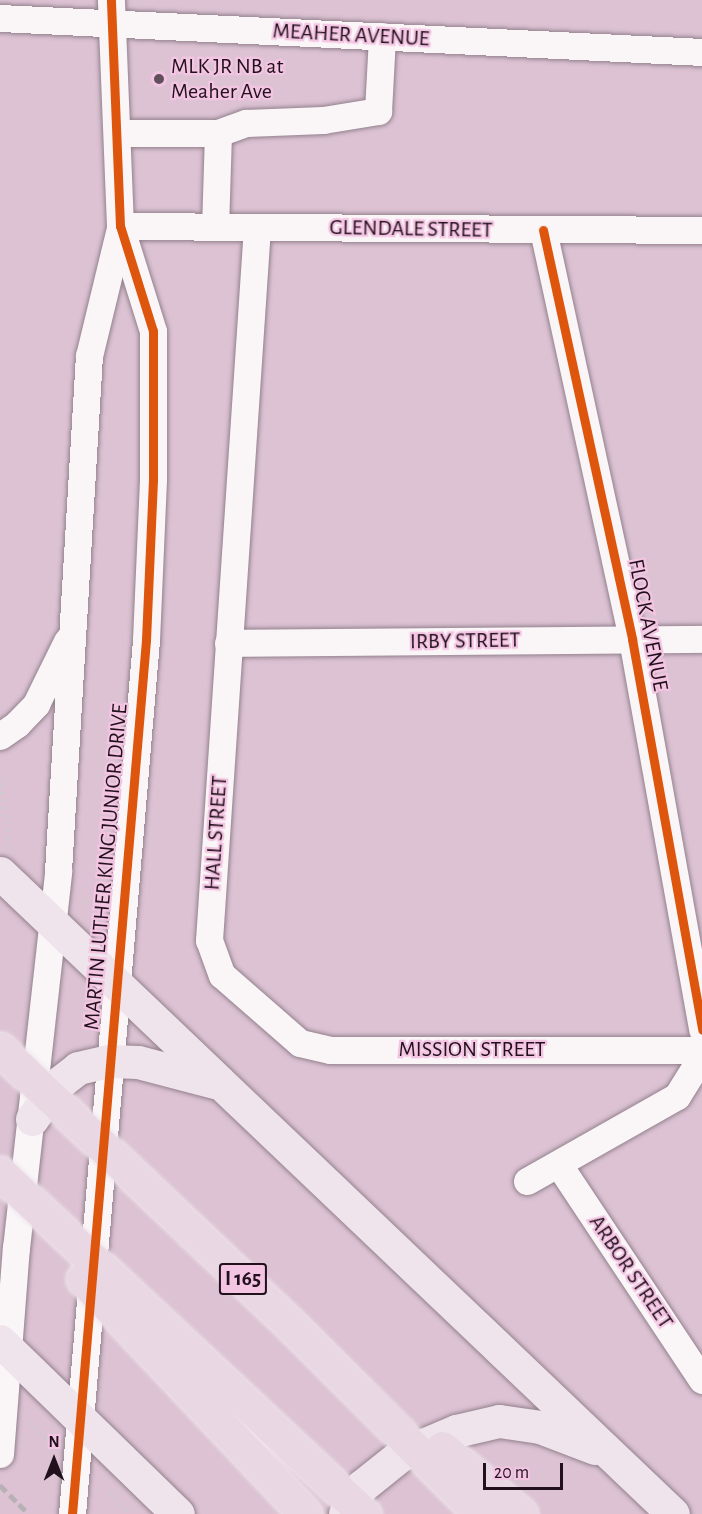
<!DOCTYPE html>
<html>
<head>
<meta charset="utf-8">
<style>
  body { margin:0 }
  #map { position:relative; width:702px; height:1514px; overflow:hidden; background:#dcc2d3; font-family:"Alegreya Sans",sans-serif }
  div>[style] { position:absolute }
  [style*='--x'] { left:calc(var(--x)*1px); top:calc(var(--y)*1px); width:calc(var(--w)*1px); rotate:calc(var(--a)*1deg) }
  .path>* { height:4px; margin-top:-2px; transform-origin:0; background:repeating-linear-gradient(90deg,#d0c8cd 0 3px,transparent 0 7.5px) }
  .roads { filter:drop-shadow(0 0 2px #93818d) drop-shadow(0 0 2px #93818d) }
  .minor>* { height:27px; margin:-13.5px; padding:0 13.5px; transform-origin:13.5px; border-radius:13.5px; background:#faf6f8 }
  .major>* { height:33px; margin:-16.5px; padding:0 16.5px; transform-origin:16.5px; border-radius:16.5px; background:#f0e4ec }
  .rail>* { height:4.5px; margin-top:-2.25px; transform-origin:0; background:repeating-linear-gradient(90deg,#b7b0b4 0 9px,transparent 0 13.5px) }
  .bridges { filter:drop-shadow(0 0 2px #efe4eb) drop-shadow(0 0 2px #efe4eb) }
  .highway-bridge>* { height:33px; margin:-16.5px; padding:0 16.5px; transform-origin:16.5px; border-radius:16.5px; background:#e9d8e3 }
  .cycleway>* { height:9px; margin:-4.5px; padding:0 4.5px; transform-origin:4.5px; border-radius:4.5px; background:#de550d }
  .dots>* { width:16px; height:16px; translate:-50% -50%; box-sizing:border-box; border:3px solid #f4c5e3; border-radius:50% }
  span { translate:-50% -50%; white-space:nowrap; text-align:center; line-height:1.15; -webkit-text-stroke:4.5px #f4c5e3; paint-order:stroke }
  .shield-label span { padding:2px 4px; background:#f4c5e3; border:2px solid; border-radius:4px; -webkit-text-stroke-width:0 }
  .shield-label { font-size:21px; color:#21111c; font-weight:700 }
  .street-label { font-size:22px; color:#21111c }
  .poi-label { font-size:22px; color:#21111c }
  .left { translate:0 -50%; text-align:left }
  .north { position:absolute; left:24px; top:1430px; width:60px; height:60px; -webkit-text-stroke:4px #f4c5e3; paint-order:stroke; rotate:0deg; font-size:16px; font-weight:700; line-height:24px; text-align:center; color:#21111c }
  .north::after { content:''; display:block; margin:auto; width:21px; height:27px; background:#21111c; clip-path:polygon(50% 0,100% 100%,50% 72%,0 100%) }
  .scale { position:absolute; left:483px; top:1463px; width:80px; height:27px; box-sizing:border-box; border:3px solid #21111c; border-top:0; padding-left:8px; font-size:18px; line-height:21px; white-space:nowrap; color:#21111c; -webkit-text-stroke:4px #f4c5e3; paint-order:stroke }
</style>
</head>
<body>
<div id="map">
  <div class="path">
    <div style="--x:0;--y:777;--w:71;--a:81.9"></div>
    <div style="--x:83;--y:902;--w:16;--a:4"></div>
    <div style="--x:27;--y:1423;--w:32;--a:39"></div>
    <div style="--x:110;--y:1492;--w:29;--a:49"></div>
  </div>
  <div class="roads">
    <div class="minor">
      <div style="--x:0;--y:18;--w:703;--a:2.77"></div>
      <div style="--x:117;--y:133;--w:101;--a:0"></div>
      <div style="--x:218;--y:133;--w:94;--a:91.8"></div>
      <div style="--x:218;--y:133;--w:30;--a:-20"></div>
      <div style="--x:246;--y:123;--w:77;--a:-2.2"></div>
      <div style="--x:323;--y:120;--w:56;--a:-9.3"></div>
      <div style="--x:378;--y:111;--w:75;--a:-86.9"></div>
      <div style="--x:120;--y:226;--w:582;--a:0.39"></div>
      <div style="--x:257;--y:227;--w:715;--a:93.85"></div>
      <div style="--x:209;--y:940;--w:37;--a:70"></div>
      <div style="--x:222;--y:975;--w:103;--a:41.1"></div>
      <div style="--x:300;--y:1043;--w:31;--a:13"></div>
      <div style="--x:330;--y:1050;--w:372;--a:0"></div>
      <div style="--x:543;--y:230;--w:419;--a:77.7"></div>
      <div style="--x:632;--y:639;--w:397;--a:79.8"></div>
      <div style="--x:228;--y:643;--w:474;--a:-0.5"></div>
      <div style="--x:0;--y:736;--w:21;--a:-35"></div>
      <div style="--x:17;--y:724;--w:28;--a:-46"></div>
      <div style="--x:36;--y:704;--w:70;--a:-63.8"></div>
      <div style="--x:559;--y:1165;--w:258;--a:56.4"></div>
      <div style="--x:527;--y:1181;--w:172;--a:-29.5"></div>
      <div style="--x:677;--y:1096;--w:47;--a:-58"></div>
      <div style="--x:0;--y:1454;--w:207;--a:-85.6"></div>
      <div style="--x:16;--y:1248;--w:379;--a:-83.6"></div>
      <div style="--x:58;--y:871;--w:516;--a:-86.56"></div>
      <div style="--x:89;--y:356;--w:132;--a:-76.4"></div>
      <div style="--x:72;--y:1514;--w:877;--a:-85.16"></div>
      <div style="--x:146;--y:640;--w:161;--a:-87.5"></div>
      <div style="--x:153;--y:479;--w:148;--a:-90"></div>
      <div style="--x:153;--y:331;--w:110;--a:-107.4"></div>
      <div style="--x:120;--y:226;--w:226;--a:-92.3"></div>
    </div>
    <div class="major">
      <div style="--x:0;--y:873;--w:929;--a:43.6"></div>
      <div style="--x:32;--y:1119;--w:40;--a:-55.1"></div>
      <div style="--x:55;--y:1086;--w:29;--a:-38"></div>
      <div style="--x:78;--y:1068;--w:32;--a:-13"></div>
      <div style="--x:109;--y:1061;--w:29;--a:2"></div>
      <div style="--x:138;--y:1062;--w:79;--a:14.7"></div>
      <div style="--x:0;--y:1341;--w:248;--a:44.2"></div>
      <div style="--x:345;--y:1514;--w:33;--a:-59"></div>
      <div style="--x:362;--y:1486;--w:51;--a:-38.7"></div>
      <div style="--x:402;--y:1454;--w:59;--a:-23.1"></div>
      <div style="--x:456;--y:1431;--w:44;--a:-13.1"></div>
      <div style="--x:499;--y:1421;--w:41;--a:8.3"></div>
      <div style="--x:540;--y:1427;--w:59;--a:20.9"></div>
    </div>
  </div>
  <div class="rail">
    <div style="--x:0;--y:1485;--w:41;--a:45"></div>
  </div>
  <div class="bridges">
    <div class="highway-bridge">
      <div style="--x:0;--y:1049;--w:398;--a:43.5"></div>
      <div style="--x:289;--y:1323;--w:270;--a:45"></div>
      <div style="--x:0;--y:1173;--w:499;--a:43.1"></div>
      <div style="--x:83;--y:1279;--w:323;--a:46.6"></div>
      <div style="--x:442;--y:1448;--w:103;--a:39.9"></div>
    </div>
  </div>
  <div class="cycleway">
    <div style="--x:543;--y:230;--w:419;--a:77.7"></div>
    <div style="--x:632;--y:639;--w:397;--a:79.8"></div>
    <div style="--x:72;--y:1514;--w:877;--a:-85.16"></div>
    <div style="--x:146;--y:640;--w:161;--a:-87.5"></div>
    <div style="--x:153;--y:479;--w:148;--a:-90"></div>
    <div style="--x:153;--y:331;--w:110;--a:-107.4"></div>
    <div style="--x:120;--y:226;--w:226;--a:-92.3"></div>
  </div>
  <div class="dots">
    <div style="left:159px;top:79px;background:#624f5c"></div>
  </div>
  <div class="shield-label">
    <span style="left:243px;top:1279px">I 165</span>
  </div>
  <div class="street-label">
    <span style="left:351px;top:35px;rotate:3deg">MEAHER AVENUE</span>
    <span style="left:411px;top:229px;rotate:1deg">GLENDALE STREET</span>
    <span style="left:648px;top:625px;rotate:79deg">FLOCK AVENUE</span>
    <span style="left:465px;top:641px;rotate:-1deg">IRBY STREET</span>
    <span style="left:216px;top:833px;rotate:-86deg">HALL STREET</span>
    <span style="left:106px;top:867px;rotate:-85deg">MARTIN LUTHER KING JUNIOR DRIVE</span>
    <span style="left:472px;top:1050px">MISSION STREET</span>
    <span style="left:631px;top:1272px;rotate:56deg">ARBOR STREET</span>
  </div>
  <div class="poi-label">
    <span class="left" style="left:171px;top:79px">MLK JR NB at<br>Meaher Ave</span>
  </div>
  <div class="north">N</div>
  <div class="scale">20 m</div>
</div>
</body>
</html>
